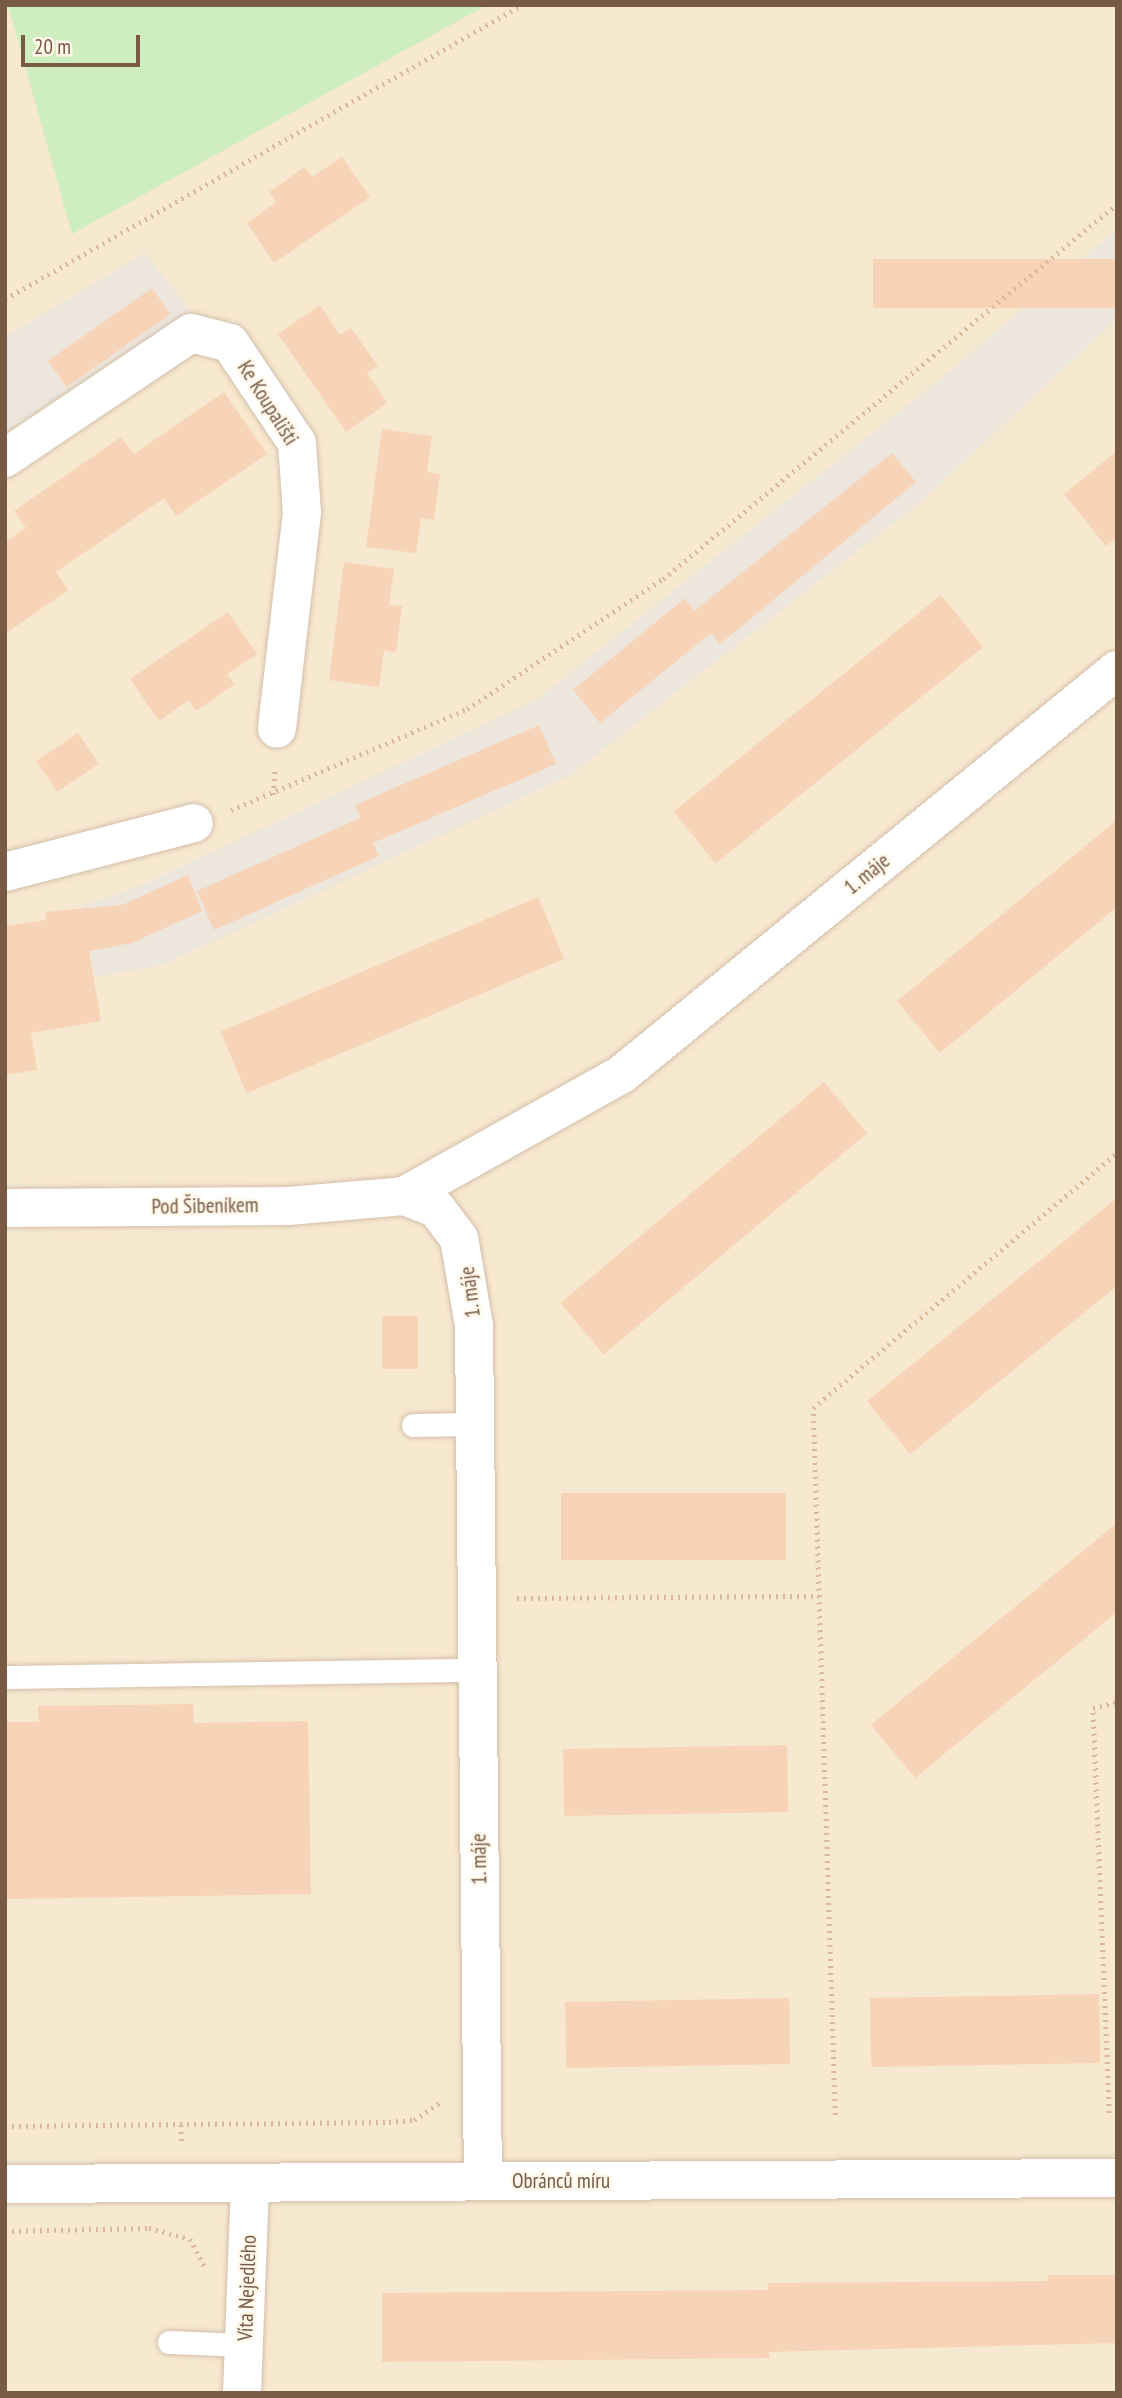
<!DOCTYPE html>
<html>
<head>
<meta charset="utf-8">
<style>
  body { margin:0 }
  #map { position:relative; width:1122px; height:2398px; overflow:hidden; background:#fff5e2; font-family:"PT Sans Narrow",sans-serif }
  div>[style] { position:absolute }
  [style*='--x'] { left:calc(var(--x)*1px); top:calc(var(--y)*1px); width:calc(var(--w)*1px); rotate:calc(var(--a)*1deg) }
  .residential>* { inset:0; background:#f7e8d0; transform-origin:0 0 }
  .industrial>* { inset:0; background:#ede6dd }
  .green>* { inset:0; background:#cfeebf }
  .building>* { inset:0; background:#f7d4b7; transform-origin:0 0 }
  .path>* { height:4.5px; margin-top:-2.25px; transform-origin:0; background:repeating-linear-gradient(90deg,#dcb89a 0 2px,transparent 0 7px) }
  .roads { filter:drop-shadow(0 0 2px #d3bfaa) drop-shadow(0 0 2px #d3bfaa) }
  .service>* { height:23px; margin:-11.5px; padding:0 11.5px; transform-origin:11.5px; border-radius:11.5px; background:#fff }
  .minor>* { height:38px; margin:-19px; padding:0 19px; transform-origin:19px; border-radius:19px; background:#fff }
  span { translate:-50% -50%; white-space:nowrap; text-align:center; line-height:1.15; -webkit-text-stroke:5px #fff8eb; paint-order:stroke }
  .street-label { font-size:21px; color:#795b45 }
  .frame { position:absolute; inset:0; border:7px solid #795b45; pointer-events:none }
  .scale { position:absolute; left:21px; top:35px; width:119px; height:32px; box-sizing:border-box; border:4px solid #795b45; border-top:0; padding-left:9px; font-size:21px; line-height:24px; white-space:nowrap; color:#795b45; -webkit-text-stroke:5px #fff8eb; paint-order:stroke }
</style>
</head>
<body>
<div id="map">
  <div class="residential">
    <div style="left:5px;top:5px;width:1112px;height:2388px"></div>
  </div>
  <div class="industrial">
    <div style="clip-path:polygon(1117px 229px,1117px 319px,924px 499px,569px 776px,163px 965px,94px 977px,82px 906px,140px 886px,536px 700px,934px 384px)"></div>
    <div style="clip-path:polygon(145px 253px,193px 313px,5px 438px,5px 337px)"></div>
  </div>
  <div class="green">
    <div style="clip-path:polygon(8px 5px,487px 5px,72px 234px)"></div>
  </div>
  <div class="building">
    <div style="clip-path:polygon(342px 157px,370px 197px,274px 263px,247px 223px,276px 202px,269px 192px,305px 167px,312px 177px)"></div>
    <div style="left:1117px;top:259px;width:49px;height:244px;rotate:90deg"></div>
    <div style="left:152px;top:288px;width:32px;height:127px;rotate:55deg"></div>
    <div style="clip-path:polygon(320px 305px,340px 335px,351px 328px,378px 366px,367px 373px,387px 403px,346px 432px,278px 334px)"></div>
    <div style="clip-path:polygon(224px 392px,267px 454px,176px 516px,164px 498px,56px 572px,68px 590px,5px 634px,5px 542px,26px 528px,14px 511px,121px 437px,134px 454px)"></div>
    <div style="clip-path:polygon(382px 429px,432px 436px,427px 472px,440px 474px,434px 520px,421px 518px,416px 553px,366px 547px)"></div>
    <div style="clip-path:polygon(1117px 451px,1117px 538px,1106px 546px,1064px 494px)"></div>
    <div style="clip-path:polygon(892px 453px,916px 482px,720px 644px,711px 633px,600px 723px,573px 690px,685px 598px,694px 611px)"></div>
    <div style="clip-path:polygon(344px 562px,394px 569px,389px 605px,402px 606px,396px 653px,384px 650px,379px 687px,329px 680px)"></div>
    <div style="left:941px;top:595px;width:67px;height:344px;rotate:51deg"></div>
    <div style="clip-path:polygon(228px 612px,257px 654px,227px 674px,235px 684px,196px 711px,189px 700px,159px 721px,130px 679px)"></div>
    <div style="clip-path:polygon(539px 725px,556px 764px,373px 843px,379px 856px,214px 930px,197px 891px,360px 818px,355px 805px)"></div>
    <div style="left:78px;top:733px;width:37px;height:50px;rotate:56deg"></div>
    <div style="clip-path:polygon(1117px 820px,1117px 907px,940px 1053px,897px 1001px)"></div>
    <div style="clip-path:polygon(188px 875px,202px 911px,132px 943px,89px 951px,101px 1021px,31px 1033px,37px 1070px,5px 1075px,5px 926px,46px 920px,45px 912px,122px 905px)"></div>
    <div style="left:538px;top:897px;width:67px;height:345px;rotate:67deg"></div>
    <div style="left:824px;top:1082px;width:67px;height:344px;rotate:50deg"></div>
    <div style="clip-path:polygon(1117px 1198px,1117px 1286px,910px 1454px,867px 1401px)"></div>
    <div style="left:382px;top:1316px;width:36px;height:53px"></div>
    <div style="left:786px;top:1493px;width:67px;height:225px;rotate:90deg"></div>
    <div style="clip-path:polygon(1117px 1523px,1117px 1612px,915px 1778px,871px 1725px)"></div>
    <div style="clip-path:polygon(193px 1704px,194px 1723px,308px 1721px,311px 1894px,5px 1899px,5px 1722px,39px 1722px,38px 1706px)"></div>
    <div style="left:787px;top:1745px;width:67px;height:224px;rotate:89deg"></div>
    <div style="left:1099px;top:1994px;width:69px;height:229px;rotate:89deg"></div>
    <div style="left:789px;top:1998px;width:66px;height:224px;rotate:89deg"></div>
    <div style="clip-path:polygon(1048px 2275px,1117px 2275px,1117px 2343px,769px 2352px,770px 2358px,382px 2362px,382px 2293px,768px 2290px,768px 2283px,1048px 2281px)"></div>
  </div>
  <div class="path">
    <div style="--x:5;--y:299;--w:595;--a:-29.63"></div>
    <div style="--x:273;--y:795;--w:27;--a:-86"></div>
    <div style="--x:231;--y:810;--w:257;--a:-23.2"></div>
    <div style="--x:467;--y:709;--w:235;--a:-33.6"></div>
    <div style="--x:663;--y:579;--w:589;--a:-39.56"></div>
    <div style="--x:517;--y:1598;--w:302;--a:-0.4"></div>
    <div style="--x:1109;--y:2113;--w:405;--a:-92.3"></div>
    <div style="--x:1093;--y:1708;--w:25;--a:-14"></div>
    <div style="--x:835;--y:2115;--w:707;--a:-91.78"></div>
    <div style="--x:813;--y:1408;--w:397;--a:-40"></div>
    <div style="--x:181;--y:2125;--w:20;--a:87"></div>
    <div style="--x:5;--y:2126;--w:384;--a:-0.6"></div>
    <div style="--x:389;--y:2122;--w:25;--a:-5"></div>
    <div style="--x:414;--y:2120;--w:34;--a:-34"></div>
    <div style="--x:5;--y:2231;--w:144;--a:-1.2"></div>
    <div style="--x:149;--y:2228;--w:42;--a:15"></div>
    <div style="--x:190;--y:2239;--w:34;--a:62"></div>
  </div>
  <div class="roads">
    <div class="service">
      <div style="--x:413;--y:1425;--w:60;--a:-1"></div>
      <div style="--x:5;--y:1677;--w:471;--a:-0.9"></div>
      <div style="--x:169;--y:2342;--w:76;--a:2.3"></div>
    </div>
    <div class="minor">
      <div style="--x:5;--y:458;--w:224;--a:-33.9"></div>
      <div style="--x:191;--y:333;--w:40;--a:14.4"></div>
      <div style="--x:230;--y:343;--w:120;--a:56.2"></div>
      <div style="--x:297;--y:443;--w:69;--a:85.9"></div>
      <div style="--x:302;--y:512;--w:218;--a:96.6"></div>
      <div style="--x:5;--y:872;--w:195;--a:-14.5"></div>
      <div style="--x:404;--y:1196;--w:34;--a:21"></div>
      <div style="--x:436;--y:1208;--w:38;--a:53"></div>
      <div style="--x:459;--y:1238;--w:89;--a:80.3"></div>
      <div style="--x:474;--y:1326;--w:855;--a:89.4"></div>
      <div style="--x:5;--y:1208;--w:283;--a:-0.4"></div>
      <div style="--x:288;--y:1206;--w:116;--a:-4.9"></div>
      <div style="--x:404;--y:1196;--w:250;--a:-29.2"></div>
      <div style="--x:622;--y:1074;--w:639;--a:-39.22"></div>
      <div style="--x:5;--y:2184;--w:1112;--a:-0.31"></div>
      <div style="--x:242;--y:2393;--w:210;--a:-87.8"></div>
    </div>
  </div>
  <div class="street-label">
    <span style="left:268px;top:403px;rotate:58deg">Ke Koupališti</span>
    <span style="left:867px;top:874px;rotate:-39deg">1. máje</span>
    <span style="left:205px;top:1206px;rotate:-1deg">Pod Šibeníkem</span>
    <span style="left:470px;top:1292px;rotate:-97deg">1. máje</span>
    <span style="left:479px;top:1859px;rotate:-91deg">1. máje</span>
    <span style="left:561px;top:2181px">Obránců míru</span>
    <span style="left:247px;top:2288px;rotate:-88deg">Víta Nejedlého</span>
  </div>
  <div class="frame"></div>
  <div class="scale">20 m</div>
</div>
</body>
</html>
